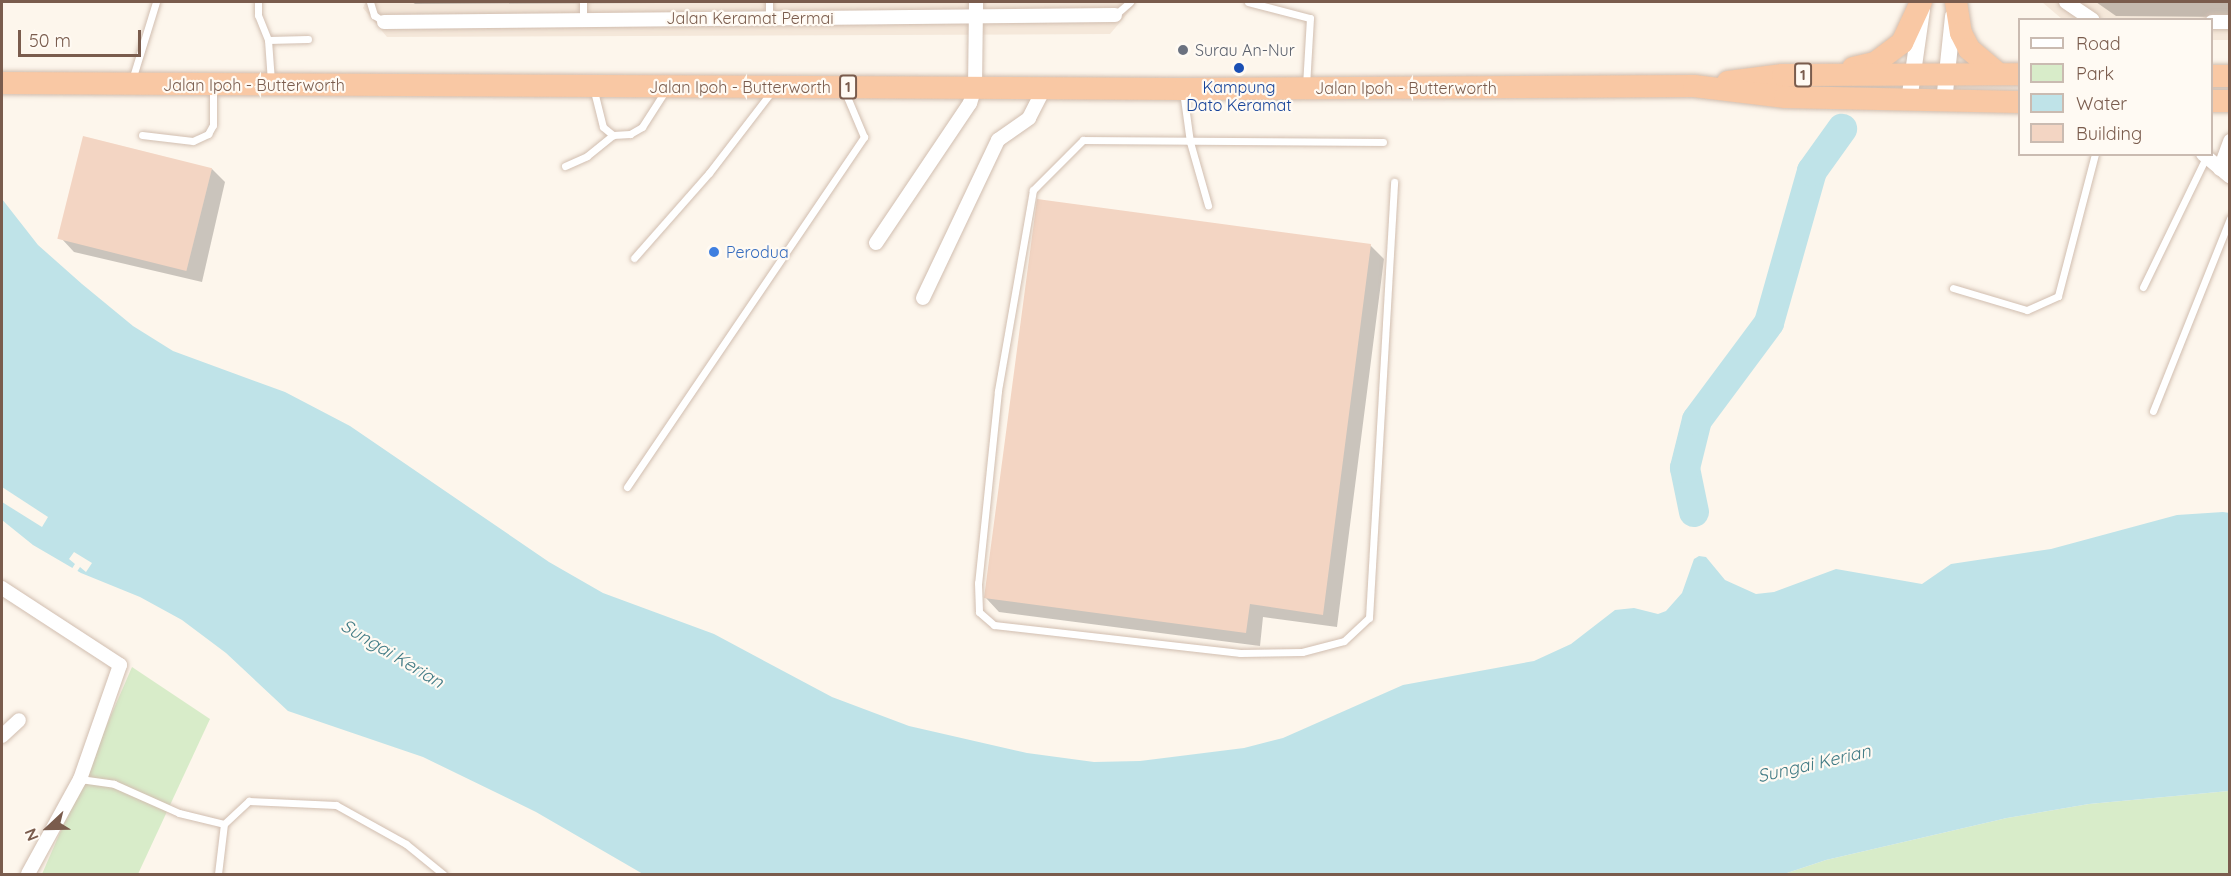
<!DOCTYPE html>
<html>
<head>
<meta charset="utf-8">
<style>
  body { margin:0 }
  #map { position:relative; width:2231px; height:876px; overflow:hidden; background:#fdf6ec; font-family:Quicksand,sans-serif }
  div>[style] { position:absolute }
  [style*='--x'] { left:calc(var(--x)*1px); top:calc(var(--y)*1px); width:calc(var(--w)*1px); rotate:calc(var(--a)*1deg) }
  .residential>* { inset:0; background:#f5e8da }
  .green>* { inset:0; background:#d8ecc9 }
  .water>* { inset:0; background:#bfe3e8 }
  .pier>* { inset:0; background:#fdf6ec }
  .shadow>* { inset:0; background:#0003 }
  .river>* { height:30px; margin:-15px; padding:0 15px; transform-origin:15px; border-radius:15px; background:#bfe3e8 }
  .building>* { inset:0; background:#f3d5c3; transform-origin:0 0 }
  .roads { filter:drop-shadow(0 0 2px #d1beb0) drop-shadow(0 0 2px #d1beb0) }
  .service>* { height:7px; margin:-3.5px; padding:0 3.5px; transform-origin:3.5px; border-radius:3.5px; background:#fff }
  .minor>* { height:14px; margin:-7px; padding:0 7px; transform-origin:7px; border-radius:7px; background:#fff }
  .tertiary>* { height:16px; margin:-8px; padding:0 8px; transform-origin:8px; border-radius:8px; background:#fff }
  .trunk>* { height:22px; margin:-11px; padding:0 11px; transform-origin:11px; border-radius:11px; background:#f9c8a4 }
  .dots>* { width:16px; height:16px; translate:-50% -50%; box-sizing:border-box; border:3px solid #fffaf3; border-radius:50% }
  span { translate:-50% -50%; white-space:nowrap; text-align:center; line-height:1.15; -webkit-text-stroke:4.5px #fffaf3; paint-order:stroke }
  .shield-label span { padding:2px 4px; background:#fffaf3; border:2px solid; border-radius:4px; -webkit-text-stroke-width:0 }
  .shield-label { font-size:15px; color:#7a5c4d; font-weight:700 }
  .street-label { font-size:16px; color:#7a5c4d }
  .worship-label { font-size:16px; color:#5b616d }
  .left { translate:0 -50%; text-align:left }
  .transit-label { font-size:16px; color:#164399 }
  .shop-label { font-size:16px; color:#366cbe }
  .water-label { font-size:18px; color:#437c86; font-style:italic }
  .frame { position:absolute; inset:0; border:3px solid #7a5c4d; pointer-events:none }
  .legend { position:absolute; left:2018px; top:18px; width:195px; height:138px; box-sizing:border-box; background:#fffaf3; border:2px solid #cabbb1; margin:0; padding:8px 10px; list-style:none; font-size:18px; color:#7a5c4d }
  .legend li { display:flex; align-items:center; gap:12px; height:30px }
  .legend b { width:30px; border:2px solid #cabbb1 }
  .north { position:absolute; left:18px; top:798px; width:60px; height:60px; -webkit-text-stroke:4px #fffaf3; paint-order:stroke; rotate:248deg; font-size:16px; font-weight:700; line-height:24px; text-align:center; color:#7a5c4d }
  .north::after { content:''; display:block; margin:auto; width:21px; height:27px; background:#7a5c4d; clip-path:polygon(50% 0,100% 100%,50% 72%,0 100%) }
  .scale { position:absolute; left:18px; top:30px; width:123px; height:27px; box-sizing:border-box; border:3px solid #7a5c4d; border-top:0; padding-left:8px; font-size:18px; line-height:21px; white-space:nowrap; color:#7a5c4d; -webkit-text-stroke:4px #fffaf3; paint-order:stroke }
</style>
</head>
<body>
<div id="map">
  <div class="residential">
    <div style="clip-path:polygon(366px 2px,1137px 2px,1110px 34px,387px 37px,363px 8px)"></div>
    <div style="clip-path:polygon(2042px 2px,2229px 2px,2229px 40px,2212px 40px,2212px 20px,2062px 19px)"></div>
  </div>
  <div class="green">
    <div style="clip-path:polygon(132px 667px,210px 719px,138px 874px,42px 874px)"></div>
    <div style="clip-path:polygon(2229px 791px,2229px 874px,1784px 874px,1826px 860px,2007px 818px,2089px 804px)"></div>
  </div>
  <div class="water">
    <div style="clip-path:polygon(2px 199px,38px 245px,82px 284px,133px 326px,173px 351px,285px 392px,350px 426px,549px 562px,603px 593px,714px 634px,832px 697px,909px 726px,1027px 753px,1094px 762px,1140px 761px,1244px 748px,1283px 738px,1403px 685px,1534px 661px,1571px 644px,1615px 610px,1634px 608px,1658px 614px,1666px 611px,1682px 593px,1694px 559px,1699px 556px,1706px 557px,1725px 580px,1756px 594px,1774px 592px,1836px 569px,1922px 584px,1951px 564px,2051px 549px,2177px 515px,2223px 512px,2230px 513px,2229px 791px,2089px 804px,2007px 818px,1826px 860px,1784px 874px,643px 874px,536px 812px,423px 757px,288px 711px,226px 653px,182px 620px,140px 597px,81px 573px,33px 545px,2px 520px)"></div>
  </div>
  <div class="pier">
    <div style="clip-path:polygon(2px 487px,48px 517px,42px 527px,2px 502px)"></div>
    <div style="clip-path:polygon(74px 552px,92px 563px,86px 572px,80px 567px,76px 573px,71px 570px,75px 564px,69px 559px)"></div>
  </div>
  <div class="shadow">
    <div style="clip-path:polygon(412px 2px,921px 2px,415px 4px)"></div>
    <div style="clip-path:polygon(2096px 2px,2230px 2px,2230px 17px,2116px 16px)"></div>
    <div style="clip-path:polygon(212px 169px,225px 182px,202px 282px,74px 252px,61px 238px)"></div>
    <div style="clip-path:polygon(1370px 245px,1384px 259px,1337px 627px,1263px 617px,1260px 646px,999px 612px,986px 598px)"></div>
  </div>
  <div class="river">
    <div style="--x:1694;--y:512;--w:45;--a:-101.6"></div>
    <div style="--x:1685;--y:468;--w:49;--a:-76"></div>
    <div style="--x:1697;--y:420;--w:121;--a:-53.4"></div>
    <div style="--x:1769;--y:323;--w:158;--a:-74.2"></div>
    <div style="--x:1812;--y:171;--w:52;--a:-54.5"></div>
  </div>
  <div class="building">
    <div style="left:83px;top:136px;width:133px;height:106px;rotate:14deg"></div>
    <div style="clip-path:polygon(1037px 199px,1371px 244px,1323px 615px,1250px 604px,1246px 633px,984px 598px)"></div>
  </div>
  <div class="roads">
    <div class="service">
      <div style="--x:258;--y:2;--w:13;--a:90"></div>
      <div style="--x:258;--y:15;--w:27;--a:68"></div>
      <div style="--x:268;--y:40;--w:41;--a:85.8"></div>
      <div style="--x:370;--y:2;--w:14;--a:73"></div>
      <div style="--x:374;--y:15;--w:12;--a:35"></div>
      <div style="--x:583;--y:2;--w:17;--a:90"></div>
      <div style="--x:1248;--y:2;--w:64;--a:14.5"></div>
      <div style="--x:1310;--y:18;--w:68;--a:93.4"></div>
      <div style="--x:1115;--y:15;--w:20;--a:-41"></div>
      <div style="--x:769;--y:18;--w:16;--a:-90"></div>
      <div style="--x:268;--y:40;--w:40;--a:-1.4"></div>
      <div style="--x:132;--y:80;--w:82;--a:-72.9"></div>
      <div style="--x:594;--y:91;--w:37;--a:76"></div>
      <div style="--x:603;--y:127;--w:13;--a:39"></div>
      <div style="--x:613;--y:135;--w:17;--a:-3"></div>
      <div style="--x:630;--y:134;--w:14;--a:-30"></div>
      <div style="--x:642;--y:127;--w:43;--a:-57.4"></div>
      <div style="--x:1183;--y:91;--w:51;--a:82.2"></div>
      <div style="--x:1190;--y:142;--w:66;--a:74.1"></div>
      <div style="--x:142;--y:135;--w:51;--a:6.7"></div>
      <div style="--x:193;--y:141;--w:17;--a:-25"></div>
      <div style="--x:208;--y:134;--w:10;--a:-61"></div>
      <div style="--x:213;--y:125;--w:38;--a:-90"></div>
      <div style="--x:1383;--y:142;--w:300;--a:-179.6"></div>
      <div style="--x:1083;--y:140;--w:71;--a:135"></div>
      <div style="--x:1033;--y:190;--w:204;--a:99.9"></div>
      <div style="--x:998;--y:391;--w:193;--a:95.9"></div>
      <div style="--x:978;--y:583;--w:29;--a:88"></div>
      <div style="--x:979;--y:612;--w:20;--a:41"></div>
      <div style="--x:994;--y:625;--w:248;--a:6.5"></div>
      <div style="--x:1240;--y:653;--w:62;--a:-0.9"></div>
      <div style="--x:1302;--y:652;--w:43;--a:-14.7"></div>
      <div style="--x:1344;--y:641;--w:34;--a:-43"></div>
      <div style="--x:1369;--y:618;--w:437;--a:-86.7"></div>
      <div style="--x:565;--y:166;--w:24;--a:-24"></div>
      <div style="--x:587;--y:156;--w:33;--a:-39"></div>
      <div style="--x:634;--y:258;--w:113;--a:-48.6"></div>
      <div style="--x:709;--y:173;--w:103;--a:-52.5"></div>
      <div style="--x:2143;--y:287;--w:144;--a:-64.1"></div>
      <div style="--x:1953;--y:288;--w:77;--a:16.6"></div>
      <div style="--x:2027;--y:310;--w:34;--a:-24"></div>
      <div style="--x:2058;--y:296;--w:147;--a:-75.4"></div>
      <div style="--x:2153;--y:411;--w:208;--a:-68.2"></div>
      <div style="--x:627;--y:487;--w:423;--a:-55.9"></div>
      <div style="--x:864;--y:137;--w:49;--a:-112.9"></div>
      <div style="--x:80;--y:779;--w:34;--a:8"></div>
      <div style="--x:114;--y:784;--w:71;--a:24"></div>
      <div style="--x:179;--y:813;--w:46;--a:13.7"></div>
      <div style="--x:224;--y:824;--w:34;--a:-43"></div>
      <div style="--x:249;--y:801;--w:87;--a:2.6"></div>
      <div style="--x:336;--y:805;--w:80;--a:29.1"></div>
      <div style="--x:406;--y:844;--w:48;--a:39"></div>
      <div style="--x:218;--y:874;--w:50;--a:-83.2"></div>
    </div>
    <div class="minor">
      <div style="--x:2066;--y:2;--w:32;--a:34"></div>
      <div style="--x:384;--y:22;--w:731;--a:-0.55"></div>
      <div style="--x:2212;--y:22;--w:18;--a:0"></div>
      <div style="--x:2203;--y:154;--w:35;--a:40"></div>
      <div style="--x:2220;--y:169;--w:30;--a:-70"></div>
      <div style="--x:876;--y:243;--w:169;--a:-56.1"></div>
      <div style="--x:970;--y:103;--w:16;--a:-72"></div>
      <div style="--x:975;--y:88;--w:86;--a:-89.3"></div>
      <div style="--x:923;--y:298;--w:175;--a:-64.6"></div>
      <div style="--x:998;--y:140;--w:38;--a:-35"></div>
      <div style="--x:1029;--y:118;--w:34;--a:-63"></div>
      <div style="--x:2;--y:588;--w:141;--a:33.1"></div>
      <div style="--x:120;--y:665;--w:121;--a:109.3"></div>
      <div style="--x:80;--y:779;--w:108;--a:118.7"></div>
      <div style="--x:2;--y:736;--w:23;--a:-43"></div>
    </div>
    <div class="tertiary">
      <div style="--x:1909;--y:101;--w:92;--a:-81.9"></div>
      <div style="--x:1944;--y:102;--w:86;--a:-84"></div>
    </div>
    <div class="trunk">
      <div style="--x:1956;--y:2;--w:31;--a:81"></div>
      <div style="--x:1961;--y:33;--w:18;--a:63"></div>
      <div style="--x:1969;--y:49;--w:39;--a:40"></div>
      <div style="--x:1853;--y:68;--w:23;--a:-13"></div>
      <div style="--x:1875;--y:63;--w:34;--a:-37"></div>
      <div style="--x:1902;--y:43;--w:45;--a:-65.1"></div>
      <div style="--x:2212;--y:76;--w:18;--a:0"></div>
      <div style="--x:1728;--y:82;--w:55;--a:-7.3"></div>
      <div style="--x:1783;--y:75;--w:237;--a:-0.2"></div>
      <div style="--x:2;--y:83;--w:1181;--a:0.29"></div>
      <div style="--x:1183;--y:89;--w:511;--a:-0.34"></div>
      <div style="--x:1694;--y:86;--w:92;--a:6.9"></div>
      <div style="--x:1785;--y:97;--w:235;--a:1.2"></div>
      <div style="--x:2212;--y:101;--w:18;--a:0"></div>
    </div>
  </div>
  <div class="dots">
    <div style="left:1183px;top:50px;background:#6b7280"></div>
    <div style="left:1239px;top:68px;background:#1a4fb4"></div>
    <div style="left:714px;top:252px;background:#3f7fe0"></div>
  </div>
  <div class="shield-label">
    <span style="left:1803px;top:75px">1</span>
    <span style="left:848px;top:87px">1</span>
  </div>
  <div class="street-label">
    <span style="left:750px;top:18px">Jalan Keramat Permai</span>
    <span style="left:254px;top:85px">Jalan Ipoh - Butterworth</span>
    <span style="left:740px;top:87px">Jalan Ipoh - Butterworth</span>
    <span style="left:1406px;top:88px">Jalan Ipoh - Butterworth</span>
  </div>
  <div class="worship-label">
    <span class="left" style="left:1195px;top:50px">Surau An-Nur</span>
  </div>
  <div class="transit-label">
    <span style="left:1239px;top:96px">Kampung<br>Dato Keramat</span>
  </div>
  <div class="shop-label">
    <span class="left" style="left:726px;top:252px">Perodua</span>
  </div>
  <div class="water-label">
    <span style="left:392px;top:654px;rotate:31deg">Sungai Kerian</span>
    <span style="left:1814px;top:764px;rotate:-13deg">Sungai Kerian</span>
  </div>
  <div class="frame"></div>
  <ul class="legend">
  <li><b style="height:8px;background:#fff"></b>Road</li>
  <li><b style="height:16px;background:#d8ecc9"></b>Park</li>
  <li><b style="height:16px;background:#bfe3e8"></b>Water</li>
  <li><b style="height:16px;background:#f3d5c3"></b>Building</li>
  </ul>
  <div class="north">N</div>
  <div class="scale">50 m</div>
</div>
</body>
</html>
